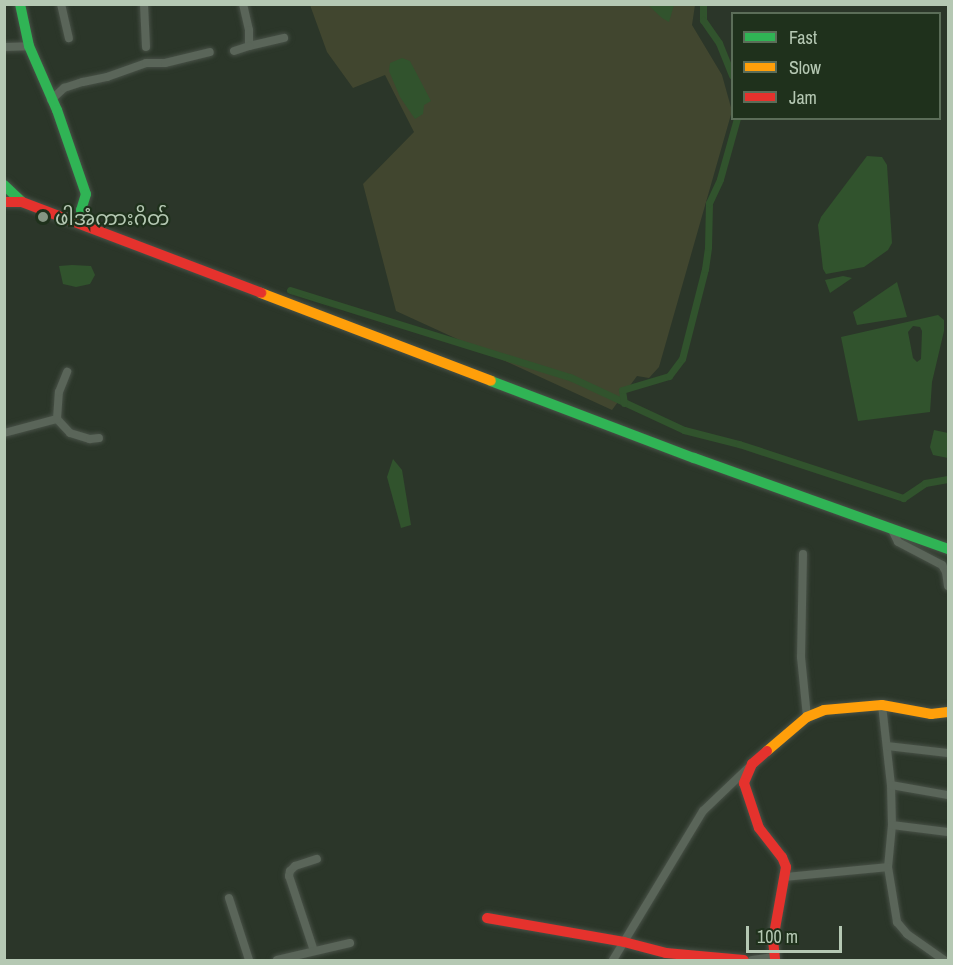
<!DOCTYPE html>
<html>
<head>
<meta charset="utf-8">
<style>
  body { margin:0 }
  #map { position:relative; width:953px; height:965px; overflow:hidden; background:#2b3629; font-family:"Archivo Narrow","Noto Sans Myanmar",sans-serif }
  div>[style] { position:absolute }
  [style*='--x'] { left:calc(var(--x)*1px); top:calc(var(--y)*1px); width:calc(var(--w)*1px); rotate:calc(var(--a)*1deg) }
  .green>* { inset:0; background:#41462f }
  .water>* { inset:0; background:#31532d }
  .canal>* { height:7px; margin:-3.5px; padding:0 3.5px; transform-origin:3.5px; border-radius:3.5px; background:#31532d }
  .roads { filter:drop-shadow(0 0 2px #485147) drop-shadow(0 0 2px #485147) }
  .street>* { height:8px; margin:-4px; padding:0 4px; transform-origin:4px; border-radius:4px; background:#5a6559 }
  .fast>* { height:10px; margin:-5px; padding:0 5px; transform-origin:5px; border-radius:5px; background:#30b455 }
  .slow>* { height:10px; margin:-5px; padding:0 5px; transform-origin:5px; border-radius:5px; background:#ff9f0a }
  .jam>* { height:10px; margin:-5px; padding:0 5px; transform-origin:5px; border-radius:5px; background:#e5322d }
  .dots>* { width:16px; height:16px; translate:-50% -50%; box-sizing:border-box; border:3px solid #1f311c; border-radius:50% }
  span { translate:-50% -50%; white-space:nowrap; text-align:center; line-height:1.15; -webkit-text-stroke:4.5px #1f311c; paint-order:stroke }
  .poi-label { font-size:20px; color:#b5c8b3 }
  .left { translate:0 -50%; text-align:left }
  .frame { position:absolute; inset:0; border:6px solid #b5c8b3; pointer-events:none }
  .legend { position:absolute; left:731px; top:12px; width:210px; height:108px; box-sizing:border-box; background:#1f311c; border:2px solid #5b6d58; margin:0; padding:8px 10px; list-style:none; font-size:18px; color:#b5c8b3 }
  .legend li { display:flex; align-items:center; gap:12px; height:30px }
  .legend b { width:30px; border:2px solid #5b6d58 }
  .scale { position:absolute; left:746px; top:926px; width:96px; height:27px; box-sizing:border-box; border:3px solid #b5c8b3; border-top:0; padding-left:8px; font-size:18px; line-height:21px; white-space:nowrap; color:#b5c8b3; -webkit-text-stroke:4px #1f311c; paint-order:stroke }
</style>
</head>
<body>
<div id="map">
  <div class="green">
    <div style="clip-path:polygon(310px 5px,695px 5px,692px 25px,722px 75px,732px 111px,659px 367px,649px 378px,637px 376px,612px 410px,396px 311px,363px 184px,414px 132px,385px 75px,353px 88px,327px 52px)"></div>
  </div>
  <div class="water">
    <div style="clip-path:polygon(648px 5px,674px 5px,669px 22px,662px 18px)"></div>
    <div style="clip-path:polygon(402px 58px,410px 61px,431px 101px,424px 105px,423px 114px,415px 119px,400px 97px,389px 71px,390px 63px)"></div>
    <div style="clip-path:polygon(867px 156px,882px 157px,887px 165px,892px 243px,888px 250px,864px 267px,826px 274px,823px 269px,818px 225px,821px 217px)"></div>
    <div style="clip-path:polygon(72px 265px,91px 266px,95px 275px,90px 284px,76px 287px,63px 284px,59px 266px)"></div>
    <div style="clip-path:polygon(843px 276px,852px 278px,830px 293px,825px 280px)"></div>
    <div style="clip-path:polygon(897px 282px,907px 317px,857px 325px,853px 312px)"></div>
    <div style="clip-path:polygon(evenodd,938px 315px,944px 320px,944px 331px,932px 382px,930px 412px,858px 421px,841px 337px,938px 315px,913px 326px,920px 327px,922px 331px,921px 359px,917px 362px,913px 358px,908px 332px,913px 326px)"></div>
    <div style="clip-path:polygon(934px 430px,948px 433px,948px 458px,933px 455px,930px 447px)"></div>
    <div style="clip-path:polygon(393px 459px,402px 470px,411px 525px,401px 528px,387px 477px)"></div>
  </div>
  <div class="canal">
    <div style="--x:703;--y:4;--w:16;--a:90"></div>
    <div style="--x:703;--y:20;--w:28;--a:55"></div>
    <div style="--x:719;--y:43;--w:35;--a:68"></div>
    <div style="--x:290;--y:290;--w:293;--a:17.3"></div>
    <div style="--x:570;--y:377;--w:126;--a:24.9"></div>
    <div style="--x:684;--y:430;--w:57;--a:14.3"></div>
    <div style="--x:739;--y:444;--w:173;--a:18.2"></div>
    <div style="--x:903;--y:498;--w:27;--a:-34"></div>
    <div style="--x:925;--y:483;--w:23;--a:-10"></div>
    <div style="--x:624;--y:403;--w:13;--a:-99"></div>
    <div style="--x:622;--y:390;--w:49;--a:-16.6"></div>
    <div style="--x:669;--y:376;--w:21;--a:-53"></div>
    <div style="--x:682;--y:359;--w:93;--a:-75.7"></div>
    <div style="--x:705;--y:269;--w:22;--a:-82"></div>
    <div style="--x:708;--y:247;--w:44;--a:-88.7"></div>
    <div style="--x:709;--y:203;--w:26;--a:-65"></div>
    <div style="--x:720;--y:179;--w:63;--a:-74.4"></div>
  </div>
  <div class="roads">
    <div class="street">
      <div style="--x:61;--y:4;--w:35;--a:77"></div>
      <div style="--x:144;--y:4;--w:43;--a:87.3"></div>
      <div style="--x:243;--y:4;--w:27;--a:77"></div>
      <div style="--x:249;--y:30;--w:16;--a:90"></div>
      <div style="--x:249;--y:46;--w:36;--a:-13"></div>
      <div style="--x:4;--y:47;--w:25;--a:-2"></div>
      <div style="--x:234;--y:51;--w:16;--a:-18"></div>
      <div style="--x:51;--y:100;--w:18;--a:-43"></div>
      <div style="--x:64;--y:88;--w:20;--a:-18"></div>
      <div style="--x:83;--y:82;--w:25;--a:-12"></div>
      <div style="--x:107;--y:77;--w:41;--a:-19.7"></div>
      <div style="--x:146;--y:63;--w:19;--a:0"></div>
      <div style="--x:165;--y:63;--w:46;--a:-13.7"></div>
      <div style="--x:57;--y:419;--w:19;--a:47"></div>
      <div style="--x:70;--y:433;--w:21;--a:17"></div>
      <div style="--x:90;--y:439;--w:9;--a:-6"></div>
      <div style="--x:4;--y:433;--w:55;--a:-14.8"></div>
      <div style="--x:57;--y:419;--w:27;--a:-86"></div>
      <div style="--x:59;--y:392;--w:22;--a:-68"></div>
      <div style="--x:892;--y:530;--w:13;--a:63"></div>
      <div style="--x:898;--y:542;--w:50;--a:27.6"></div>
      <div style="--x:942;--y:565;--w:8;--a:60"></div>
      <div style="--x:946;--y:572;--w:14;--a:82"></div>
      <div style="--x:803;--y:554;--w:103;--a:91.1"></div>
      <div style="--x:801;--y:657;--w:60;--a:84.3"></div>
      <div style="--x:882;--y:705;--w:81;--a:83.6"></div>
      <div style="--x:891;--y:785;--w:40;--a:88.6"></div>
      <div style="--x:892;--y:825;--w:42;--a:95.4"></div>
      <div style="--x:888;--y:867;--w:56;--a:80.7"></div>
      <div style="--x:897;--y:922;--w:16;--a:50"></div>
      <div style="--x:907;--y:934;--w:45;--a:35.1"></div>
      <div style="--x:887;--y:746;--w:61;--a:6.5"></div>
      <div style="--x:891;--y:785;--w:58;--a:10"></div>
      <div style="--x:892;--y:825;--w:56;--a:7.1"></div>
      <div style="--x:785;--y:877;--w:103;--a:-5.5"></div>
      <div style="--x:229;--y:898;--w:65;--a:72.1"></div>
      <div style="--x:314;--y:951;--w:79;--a:-108.4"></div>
      <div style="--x:289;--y:876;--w:5;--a:-79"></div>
      <div style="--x:290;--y:871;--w:7;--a:-45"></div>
      <div style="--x:295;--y:866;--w:23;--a:-18"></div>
      <div style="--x:277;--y:960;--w:75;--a:-13.1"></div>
      <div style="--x:613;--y:960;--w:174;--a:-58.9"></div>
      <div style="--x:703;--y:811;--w:61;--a:-43.7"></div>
      <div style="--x:752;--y:960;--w:22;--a:-8"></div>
    </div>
    <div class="fast">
      <div style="--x:20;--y:4;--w:43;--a:77.9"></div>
      <div style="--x:29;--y:46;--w:70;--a:66.4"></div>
      <div style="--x:57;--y:110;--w:89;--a:71"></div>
      <div style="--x:86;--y:194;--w:17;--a:107"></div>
      <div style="--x:81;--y:210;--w:18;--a:68"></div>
      <div style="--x:4;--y:185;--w:25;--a:43"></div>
      <div style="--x:491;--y:381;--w:217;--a:20.8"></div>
      <div style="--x:694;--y:458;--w:270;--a:19.7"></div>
    </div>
    <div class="slow">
      <div style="--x:261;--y:293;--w:246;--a:20.9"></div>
      <div style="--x:767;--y:751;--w:52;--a:-40.4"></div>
      <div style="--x:807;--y:717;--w:18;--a:-22"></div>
      <div style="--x:824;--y:710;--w:58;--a:-4.9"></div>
      <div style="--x:882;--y:705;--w:50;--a:10.4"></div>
      <div style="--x:931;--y:714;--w:17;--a:-7"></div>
    </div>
    <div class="jam">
      <div style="--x:4;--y:202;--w:18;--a:0"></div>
      <div style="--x:22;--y:202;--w:256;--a:20.8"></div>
      <div style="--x:767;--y:751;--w:20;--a:139"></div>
      <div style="--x:752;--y:764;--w:21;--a:113"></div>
      <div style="--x:744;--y:783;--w:47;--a:71.6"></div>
      <div style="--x:759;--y:828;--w:37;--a:52"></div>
      <div style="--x:782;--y:857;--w:11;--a:68"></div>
      <div style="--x:786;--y:867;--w:74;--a:100.1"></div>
      <div style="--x:773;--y:940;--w:20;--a:84"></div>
      <div style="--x:487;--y:918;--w:139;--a:9.9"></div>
      <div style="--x:624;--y:942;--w:43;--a:14.7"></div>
      <div style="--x:666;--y:953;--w:78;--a:5.1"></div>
    </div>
  </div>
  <div class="dots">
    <div style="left:43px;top:217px;background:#859583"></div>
  </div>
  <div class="poi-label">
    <span class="left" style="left:55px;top:217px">ဖါအံကားဂိတ်</span>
  </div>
  <div class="frame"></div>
  <ul class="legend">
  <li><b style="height:8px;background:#30b455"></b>Fast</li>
  <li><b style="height:8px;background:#ff9f0a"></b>Slow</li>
  <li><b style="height:8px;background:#e5322d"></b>Jam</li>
  </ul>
  <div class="scale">100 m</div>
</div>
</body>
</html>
